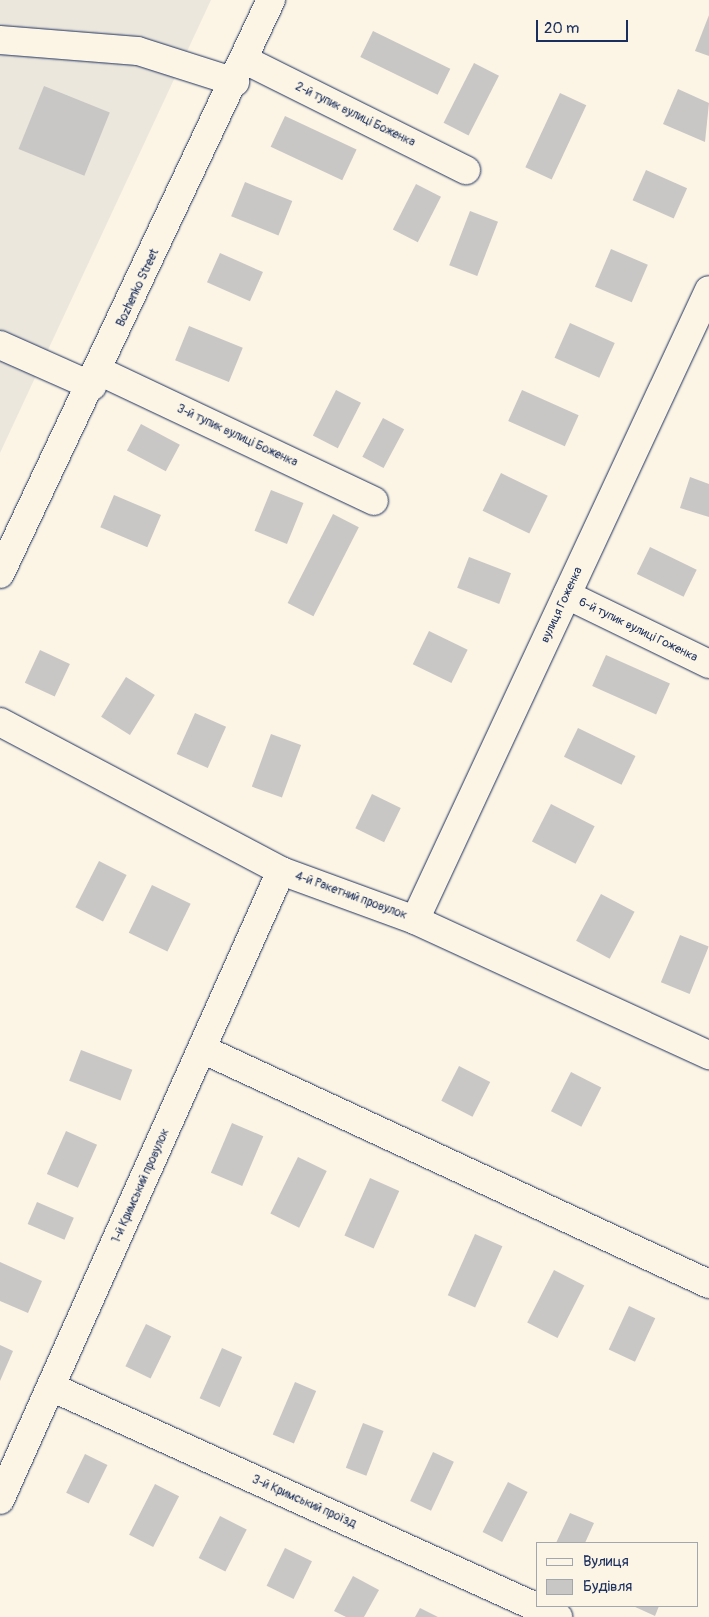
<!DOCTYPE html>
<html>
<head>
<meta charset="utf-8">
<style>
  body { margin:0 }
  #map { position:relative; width:709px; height:1617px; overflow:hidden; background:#fcf5e5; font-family:Pangolin,sans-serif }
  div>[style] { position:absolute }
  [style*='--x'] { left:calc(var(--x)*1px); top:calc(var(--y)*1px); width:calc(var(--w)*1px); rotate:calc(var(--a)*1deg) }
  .built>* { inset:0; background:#ece7dc }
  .building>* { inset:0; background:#c8c7c6; transform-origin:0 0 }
  .roads { filter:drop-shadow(0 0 1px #1b2f5e) drop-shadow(0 0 1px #1b2f5e) }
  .minor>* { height:28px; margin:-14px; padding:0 14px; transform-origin:14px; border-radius:14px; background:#fcf5e5 }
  span { translate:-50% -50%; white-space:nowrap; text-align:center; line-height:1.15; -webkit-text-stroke:5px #fcf5e5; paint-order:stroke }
  .street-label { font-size:12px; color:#1b2f5e }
  .legend { position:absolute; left:536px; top:1542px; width:162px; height:65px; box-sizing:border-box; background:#fcf5e5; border:1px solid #a2a6af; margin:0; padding:6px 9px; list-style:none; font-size:15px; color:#1b2f5e }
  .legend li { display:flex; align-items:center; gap:10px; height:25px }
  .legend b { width:25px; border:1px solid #a2a6af }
  .scale { position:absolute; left:536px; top:20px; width:92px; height:22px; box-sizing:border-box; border:2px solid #1b2f5e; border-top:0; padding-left:6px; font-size:15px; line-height:18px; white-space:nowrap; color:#1b2f5e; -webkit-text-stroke:4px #fcf5e5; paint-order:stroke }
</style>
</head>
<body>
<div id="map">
  <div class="built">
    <div style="clip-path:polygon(0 0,211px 0,0 453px)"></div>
  </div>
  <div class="building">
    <div style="clip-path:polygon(709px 15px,709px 56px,695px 51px)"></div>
    <div style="left:373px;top:31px;width:86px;height:29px;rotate:26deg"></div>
    <div style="left:474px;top:63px;width:28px;height:67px;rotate:27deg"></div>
    <div style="left:44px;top:86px;width:71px;height:68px;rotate:22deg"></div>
    <div style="clip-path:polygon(678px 89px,709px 103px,705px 142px,663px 124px)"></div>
    <div style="left:560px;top:93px;width:29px;height:82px;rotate:25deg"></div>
    <div style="left:285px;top:116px;width:79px;height:34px;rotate:25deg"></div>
    <div style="left:646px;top:170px;width:45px;height:33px;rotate:24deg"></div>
    <div style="left:245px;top:182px;width:51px;height:37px;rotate:22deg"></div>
    <div style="left:416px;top:184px;width:28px;height:51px;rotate:27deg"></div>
    <div style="left:470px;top:211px;width:30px;height:58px;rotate:21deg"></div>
    <div style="left:611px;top:249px;width:40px;height:41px;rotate:23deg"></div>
    <div style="left:220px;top:253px;width:47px;height:32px;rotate:24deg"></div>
    <div style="left:570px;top:323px;width:49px;height:38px;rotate:24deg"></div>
    <div style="left:189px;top:326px;width:58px;height:37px;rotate:22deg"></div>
    <div style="left:336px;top:390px;width:28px;height:51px;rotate:27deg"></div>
    <div style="left:522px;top:390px;width:62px;height:34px;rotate:24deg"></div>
    <div style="left:383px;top:418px;width:24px;height:44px;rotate:28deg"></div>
    <div style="left:141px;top:424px;width:44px;height:30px;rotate:28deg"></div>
    <div style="left:501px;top:473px;width:52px;height:42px;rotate:26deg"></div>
    <div style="clip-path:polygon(690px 477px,709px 484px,709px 517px,680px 508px)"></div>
    <div style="left:271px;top:490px;width:35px;height:44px;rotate:22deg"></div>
    <div style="left:114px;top:495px;width:51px;height:35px;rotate:23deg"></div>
    <div style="left:333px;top:514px;width:29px;height:100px;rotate:27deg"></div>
    <div style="left:650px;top:547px;width:52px;height:30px;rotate:26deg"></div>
    <div style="left:469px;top:557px;width:45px;height:33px;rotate:21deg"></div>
    <div style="left:429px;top:631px;width:43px;height:37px;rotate:26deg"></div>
    <div style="left:40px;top:650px;width:33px;height:36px;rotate:25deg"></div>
    <div style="left:606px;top:655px;width:70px;height:34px;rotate:24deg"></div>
    <div style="left:126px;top:677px;width:34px;height:47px;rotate:32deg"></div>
    <div style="left:195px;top:713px;width:34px;height:45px;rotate:24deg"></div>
    <div style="left:578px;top:728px;width:64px;height:32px;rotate:26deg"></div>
    <div style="left:271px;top:734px;width:32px;height:56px;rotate:20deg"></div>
    <div style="left:372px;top:794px;width:32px;height:38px;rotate:26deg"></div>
    <div style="left:551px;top:804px;width:49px;height:42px;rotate:27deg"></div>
    <div style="left:99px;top:861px;width:31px;height:52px;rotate:27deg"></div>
    <div style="left:152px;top:885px;width:43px;height:53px;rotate:26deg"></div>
    <div style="left:601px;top:894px;width:38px;height:53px;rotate:28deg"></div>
    <div style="left:680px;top:935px;width:31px;height:51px;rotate:22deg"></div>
    <div style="left:81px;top:1050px;width:55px;height:33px;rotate:21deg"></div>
    <div style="left:459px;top:1066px;width:35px;height:39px;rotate:27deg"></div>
    <div style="left:571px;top:1072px;width:34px;height:44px;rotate:27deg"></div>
    <div style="left:232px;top:1123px;width:34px;height:54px;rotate:23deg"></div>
    <div style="left:66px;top:1131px;width:34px;height:47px;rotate:24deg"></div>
    <div style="left:298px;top:1157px;width:32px;height:63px;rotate:26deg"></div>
    <div style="left:370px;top:1178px;width:32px;height:63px;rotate:24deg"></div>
    <div style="left:37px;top:1202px;width:40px;height:24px;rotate:23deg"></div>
    <div style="left:475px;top:1234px;width:30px;height:67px;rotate:24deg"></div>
    <div style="clip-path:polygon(0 1262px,42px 1281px,28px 1313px,0 1301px)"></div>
    <div style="left:554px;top:1270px;width:34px;height:59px;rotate:27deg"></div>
    <div style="left:629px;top:1306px;width:29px;height:48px;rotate:25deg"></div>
    <div style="left:146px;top:1324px;width:28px;height:47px;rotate:26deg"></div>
    <div style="clip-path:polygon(0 1345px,13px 1351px,0 1381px)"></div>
    <div style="left:222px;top:1348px;width:22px;height:55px;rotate:24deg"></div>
    <div style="left:295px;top:1382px;width:23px;height:57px;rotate:23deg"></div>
    <div style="left:363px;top:1423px;width:22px;height:48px;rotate:21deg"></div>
    <div style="left:433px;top:1452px;width:23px;height:54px;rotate:25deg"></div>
    <div style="left:85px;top:1454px;width:25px;height:43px;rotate:26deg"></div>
    <div style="left:508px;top:1482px;width:22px;height:56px;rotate:27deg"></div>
    <div style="left:155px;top:1484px;width:27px;height:57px;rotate:27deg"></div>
    <div style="clip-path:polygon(570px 1513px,594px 1523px,585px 1543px,556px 1543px)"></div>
    <div style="left:220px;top:1516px;width:30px;height:47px;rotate:27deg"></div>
    <div style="left:285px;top:1548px;width:30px;height:42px;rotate:26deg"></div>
    <div style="clip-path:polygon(353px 1576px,379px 1590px,364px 1617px,346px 1617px,334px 1611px)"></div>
    <div style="clip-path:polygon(633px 1606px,659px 1606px,655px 1616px)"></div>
    <div style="clip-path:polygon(420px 1608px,438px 1617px,415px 1617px)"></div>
  </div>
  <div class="roads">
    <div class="minor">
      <div style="--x:0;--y:40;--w:138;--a:4.6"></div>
      <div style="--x:138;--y:51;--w:102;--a:17.7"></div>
      <div style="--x:245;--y:60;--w:247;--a:26.5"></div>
      <div style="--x:0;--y:345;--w:101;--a:24"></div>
      <div style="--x:99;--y:371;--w:304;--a:25.3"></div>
      <div style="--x:0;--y:574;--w:635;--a:-64.73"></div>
      <div style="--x:567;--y:595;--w:158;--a:25.9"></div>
      <div style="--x:0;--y:722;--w:318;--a:27.9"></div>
      <div style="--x:281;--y:871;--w:143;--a:20.1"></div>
      <div style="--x:415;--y:920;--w:324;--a:24.7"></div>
      <div style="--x:415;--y:920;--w:695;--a:-64.98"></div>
      <div style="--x:202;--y:1049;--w:559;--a:24.87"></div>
      <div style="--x:51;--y:1387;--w:557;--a:24.4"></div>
      <div style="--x:0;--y:1500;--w:689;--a:-65.93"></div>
    </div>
  </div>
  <div class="street-label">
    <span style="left:355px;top:115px;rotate:26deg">2-й тупик вулиці Боженка</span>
    <span style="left:138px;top:288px;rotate:-65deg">Bozhenko Street</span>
    <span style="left:237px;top:436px;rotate:25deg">3-й тупик вулиці Боженка</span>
    <span style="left:562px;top:605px;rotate:-65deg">вулиця Гоженка</span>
    <span style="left:638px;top:630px;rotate:26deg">6-й тупик вулиці Гоженка</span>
    <span style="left:351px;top:896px;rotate:20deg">4-й Ракетний провулок</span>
    <span style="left:141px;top:1186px;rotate:-66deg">1-й Кримський провулок</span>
    <span style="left:304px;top:1502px;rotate:24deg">3-й Кримський проїзд</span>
  </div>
  <ul class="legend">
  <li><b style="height:6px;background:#fcf5e5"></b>Вулиця</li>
  <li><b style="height:14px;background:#c8c7c6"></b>Будівля</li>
  </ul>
  <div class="scale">20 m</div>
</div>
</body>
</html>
